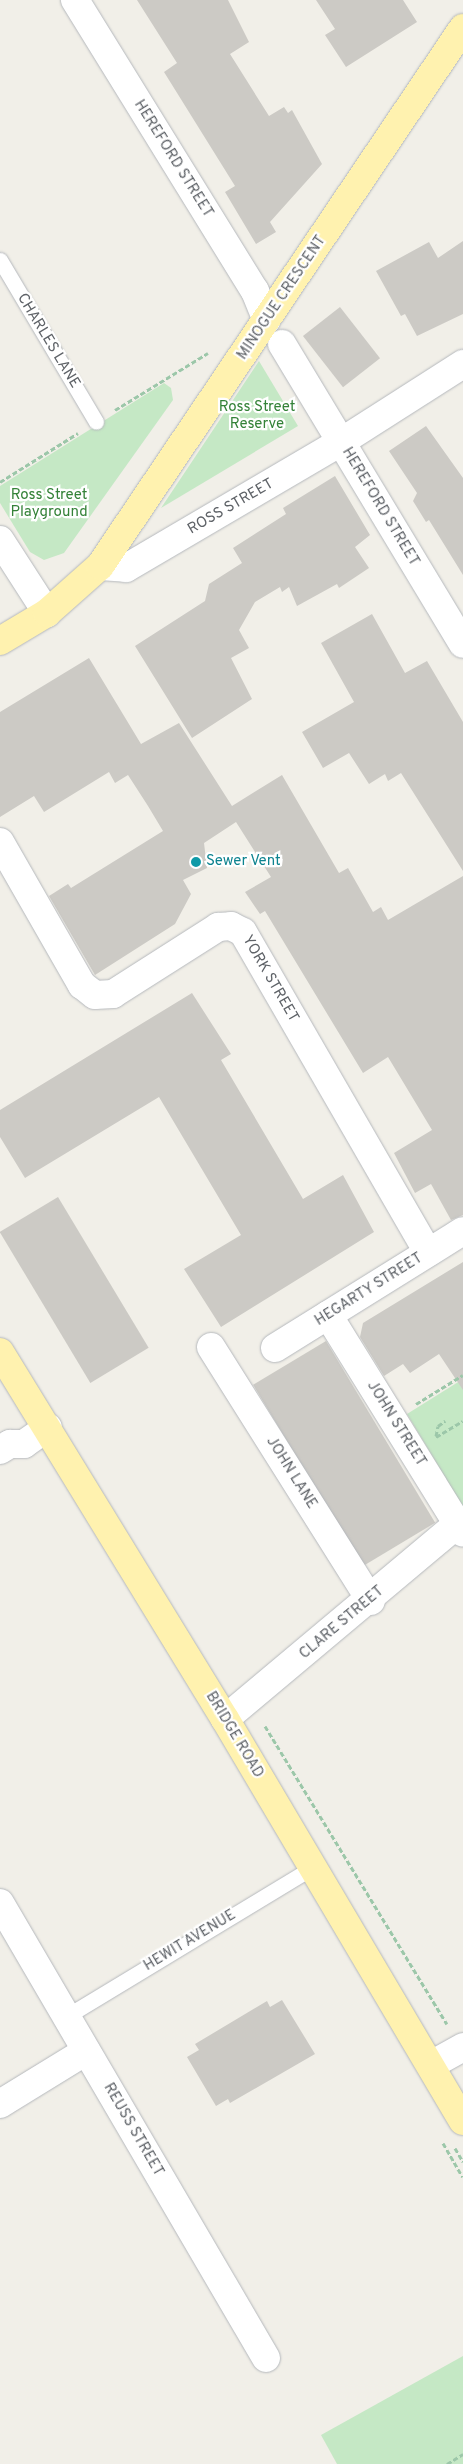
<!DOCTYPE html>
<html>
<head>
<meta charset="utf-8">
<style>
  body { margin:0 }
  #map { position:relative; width:463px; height:2464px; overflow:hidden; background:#f1efe8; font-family:Overpass,sans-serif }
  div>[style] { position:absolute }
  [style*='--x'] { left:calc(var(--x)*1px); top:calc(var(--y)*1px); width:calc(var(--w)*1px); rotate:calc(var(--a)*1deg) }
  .green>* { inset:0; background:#c5e8c5 }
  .building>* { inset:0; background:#cccac5; transform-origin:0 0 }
  .path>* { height:3px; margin-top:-1.5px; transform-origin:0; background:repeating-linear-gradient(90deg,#9cc7a9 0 5px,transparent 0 7.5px) }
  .roads { filter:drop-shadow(0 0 1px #b5b8bc) drop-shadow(0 0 1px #b5b8bc) }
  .lane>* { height:15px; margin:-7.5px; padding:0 7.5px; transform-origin:7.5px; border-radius:7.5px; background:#fff }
  .street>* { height:28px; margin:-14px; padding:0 14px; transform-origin:14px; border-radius:14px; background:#fff }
  .primary>* { height:28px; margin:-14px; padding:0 14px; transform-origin:14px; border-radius:14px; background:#fff2af }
  .dots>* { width:14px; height:14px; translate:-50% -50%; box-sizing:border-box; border:2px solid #fff; border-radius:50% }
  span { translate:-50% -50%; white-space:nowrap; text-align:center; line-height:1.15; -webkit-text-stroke:4.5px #fff; paint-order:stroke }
  .street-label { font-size:15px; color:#5f6368 }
  .park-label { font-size:15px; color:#348238 }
  .culture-label { font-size:15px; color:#0d838f }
  .left { translate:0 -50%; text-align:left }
</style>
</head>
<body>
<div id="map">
  <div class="green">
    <div style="clip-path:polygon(259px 361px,298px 426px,161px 508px)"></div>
    <div style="clip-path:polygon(164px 383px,171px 388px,173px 400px,64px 553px,44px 560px,30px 552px,0 503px,0 486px)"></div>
    <div style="clip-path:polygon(463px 1379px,463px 1507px,407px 1414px)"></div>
    <div style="clip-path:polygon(463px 2356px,463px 2464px,337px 2464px,321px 2435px)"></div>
  </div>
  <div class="building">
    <div style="clip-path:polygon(137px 0,228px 0,249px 42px,230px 54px,269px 116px,284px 107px,288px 113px,292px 110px,322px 164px,270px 222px,276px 232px,256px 244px,225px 192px,235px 186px,164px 72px,177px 63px)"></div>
    <div style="clip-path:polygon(316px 0,403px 0,417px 22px,346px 67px,325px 35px,335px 29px)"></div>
    <div style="clip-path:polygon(463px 241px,463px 314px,417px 336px,405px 314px,401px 316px,376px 271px,429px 242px,438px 258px)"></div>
    <div style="left:340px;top:307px;width:65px;height:47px;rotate:52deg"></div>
    <div style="clip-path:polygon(426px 426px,463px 478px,463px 575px,429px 520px,426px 522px,413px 501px,417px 493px,389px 451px)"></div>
    <div style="clip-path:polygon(335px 476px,370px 535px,355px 547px,369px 568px,339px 588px,337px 584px,297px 606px,289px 587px,282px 592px,280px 587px,255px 602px,239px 630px,249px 648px,231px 658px,252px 699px,192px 738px,135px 646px,205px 601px,209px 584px,242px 563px,233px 548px,286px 514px,283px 508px)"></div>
    <div style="clip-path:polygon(372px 614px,405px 673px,427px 661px,463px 722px,463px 871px,401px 773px,388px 781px,385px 774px,369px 784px,349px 753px,323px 768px,302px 732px,354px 702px,321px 643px)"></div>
    <div style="clip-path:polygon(89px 658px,141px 744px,179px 723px,232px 806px,282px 775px,339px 873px,348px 868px,373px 912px,381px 907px,388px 920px,463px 876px,463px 1215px,451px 1220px,431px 1184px,415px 1193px,394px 1153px,432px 1130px,388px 1057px,363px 1073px,265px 911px,260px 914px,245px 892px,271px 877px,236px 822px,204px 843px,207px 868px,183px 880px,191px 894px,175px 924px,95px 975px,49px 896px,68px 884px,71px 888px,163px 831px,148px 806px,128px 775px,115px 783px,109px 772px,44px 812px,34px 796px,0 817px,0 712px)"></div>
    <div style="clip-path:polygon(192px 993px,231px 1054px,221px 1060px,303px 1199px,343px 1175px,374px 1232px,221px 1327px,184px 1269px,241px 1235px,159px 1097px,25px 1178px,0 1137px,0 1110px)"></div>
    <div style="left:58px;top:1197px;width:176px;height:68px;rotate:59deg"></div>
    <div style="clip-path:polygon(463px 1262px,463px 1390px,439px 1354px,410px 1373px,403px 1364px,384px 1376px,360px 1337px,363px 1323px)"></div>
    <div style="left:326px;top:1341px;width:212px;height:85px;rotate:59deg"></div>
    <div style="clip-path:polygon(282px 2000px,315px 2054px,230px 2103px,228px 2099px,216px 2106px,187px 2057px,199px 2050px,195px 2044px,267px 2001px,270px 2007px)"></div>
  </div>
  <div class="path">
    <div style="--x:115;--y:410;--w:109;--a:-31.5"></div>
    <div style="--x:0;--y:482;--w:92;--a:-32.1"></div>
    <div style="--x:416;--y:1404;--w:55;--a:-31.7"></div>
    <div style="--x:436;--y:1436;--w:10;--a:-79"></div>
    <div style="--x:438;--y:1426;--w:9;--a:-36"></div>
    <div style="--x:436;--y:1437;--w:31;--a:-31"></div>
    <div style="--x:265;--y:1726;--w:349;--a:58.6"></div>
    <div style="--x:443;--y:2143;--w:39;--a:60"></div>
    <div style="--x:455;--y:2148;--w:16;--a:60"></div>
    <div style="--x:447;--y:2464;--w:19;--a:-32"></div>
  </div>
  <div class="roads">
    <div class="lane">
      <div style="--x:0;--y:260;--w:188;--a:59.3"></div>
      <div style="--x:67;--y:2016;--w:288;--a:-31.2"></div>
    </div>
    <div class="street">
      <div style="--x:75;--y:0;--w:342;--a:58.3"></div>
      <div style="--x:255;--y:291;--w:31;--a:68"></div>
      <div style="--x:282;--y:344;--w:350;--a:58.9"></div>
      <div style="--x:0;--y:540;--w:87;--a:57.2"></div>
      <div style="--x:100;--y:566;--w:26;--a:4"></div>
      <div style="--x:126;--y:568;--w:249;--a:-30.4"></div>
      <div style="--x:341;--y:442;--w:145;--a:-32.6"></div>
      <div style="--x:0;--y:842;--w:165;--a:60.2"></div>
      <div style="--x:82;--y:985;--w:16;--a:38"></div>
      <div style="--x:95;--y:995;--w:18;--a:-3"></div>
      <div style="--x:113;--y:994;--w:125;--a:-32.5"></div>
      <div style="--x:218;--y:927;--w:13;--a:-4"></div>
      <div style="--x:231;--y:926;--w:13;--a:27"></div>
      <div style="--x:243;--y:932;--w:370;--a:60"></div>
      <div style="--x:328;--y:1315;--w:256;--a:58.2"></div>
      <div style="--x:211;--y:1347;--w:300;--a:57.8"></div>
      <div style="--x:275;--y:1348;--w:221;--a:-31.9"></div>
      <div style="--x:0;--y:1450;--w:12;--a:-31"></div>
      <div style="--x:10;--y:1444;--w:14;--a:0"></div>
      <div style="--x:24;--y:1444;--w:29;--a:-35"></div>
      <div style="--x:225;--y:1719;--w:303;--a:-40"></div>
      <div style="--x:0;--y:1903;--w:527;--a:59.69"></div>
      <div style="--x:431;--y:2065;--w:37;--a:-29"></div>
      <div style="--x:0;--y:2104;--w:101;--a:-31.6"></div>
    </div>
    <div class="primary">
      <div style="--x:0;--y:641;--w:55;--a:-30.8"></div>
      <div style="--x:47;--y:613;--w:71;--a:-41.6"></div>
      <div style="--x:100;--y:566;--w:649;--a:-55.99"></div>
      <div style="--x:0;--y:1352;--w:430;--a:58.5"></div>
      <div style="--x:225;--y:1719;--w:467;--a:59.4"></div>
    </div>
  </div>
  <div class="dots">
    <div style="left:196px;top:862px;background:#0f9aa8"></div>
  </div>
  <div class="street-label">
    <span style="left:173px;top:159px;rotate:58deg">HEREFORD STREET</span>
    <span style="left:282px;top:298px;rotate:-56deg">MINOGUE CRESCENT</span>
    <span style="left:48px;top:341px;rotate:59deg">CHARLES LANE</span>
    <span style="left:231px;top:507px;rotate:-30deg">ROSS STREET</span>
    <span style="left:380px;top:507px;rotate:59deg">HEREFORD STREET</span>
    <span style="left:270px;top:979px;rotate:60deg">YORK STREET</span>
    <span style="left:369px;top:1290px;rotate:-32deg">HEGARTY STREET</span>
    <span style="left:396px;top:1424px;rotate:58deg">JOHN STREET</span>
    <span style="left:291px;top:1473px;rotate:58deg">JOHN LANE</span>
    <span style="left:342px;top:1623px;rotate:-40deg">CLARE STREET</span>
    <span style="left:234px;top:1735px;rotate:59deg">BRIDGE ROAD</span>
    <span style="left:190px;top:1941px;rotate:-31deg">HEWIT AVENUE</span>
    <span style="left:133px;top:2130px;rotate:60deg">REUSS STREET</span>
  </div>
  <div class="park-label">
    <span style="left:257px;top:416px">Ross Street<br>Reserve</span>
    <span style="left:49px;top:504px">Ross Street<br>Playground</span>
  </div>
  <div class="culture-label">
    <span class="left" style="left:206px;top:862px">Sewer Vent</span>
  </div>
</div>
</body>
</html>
